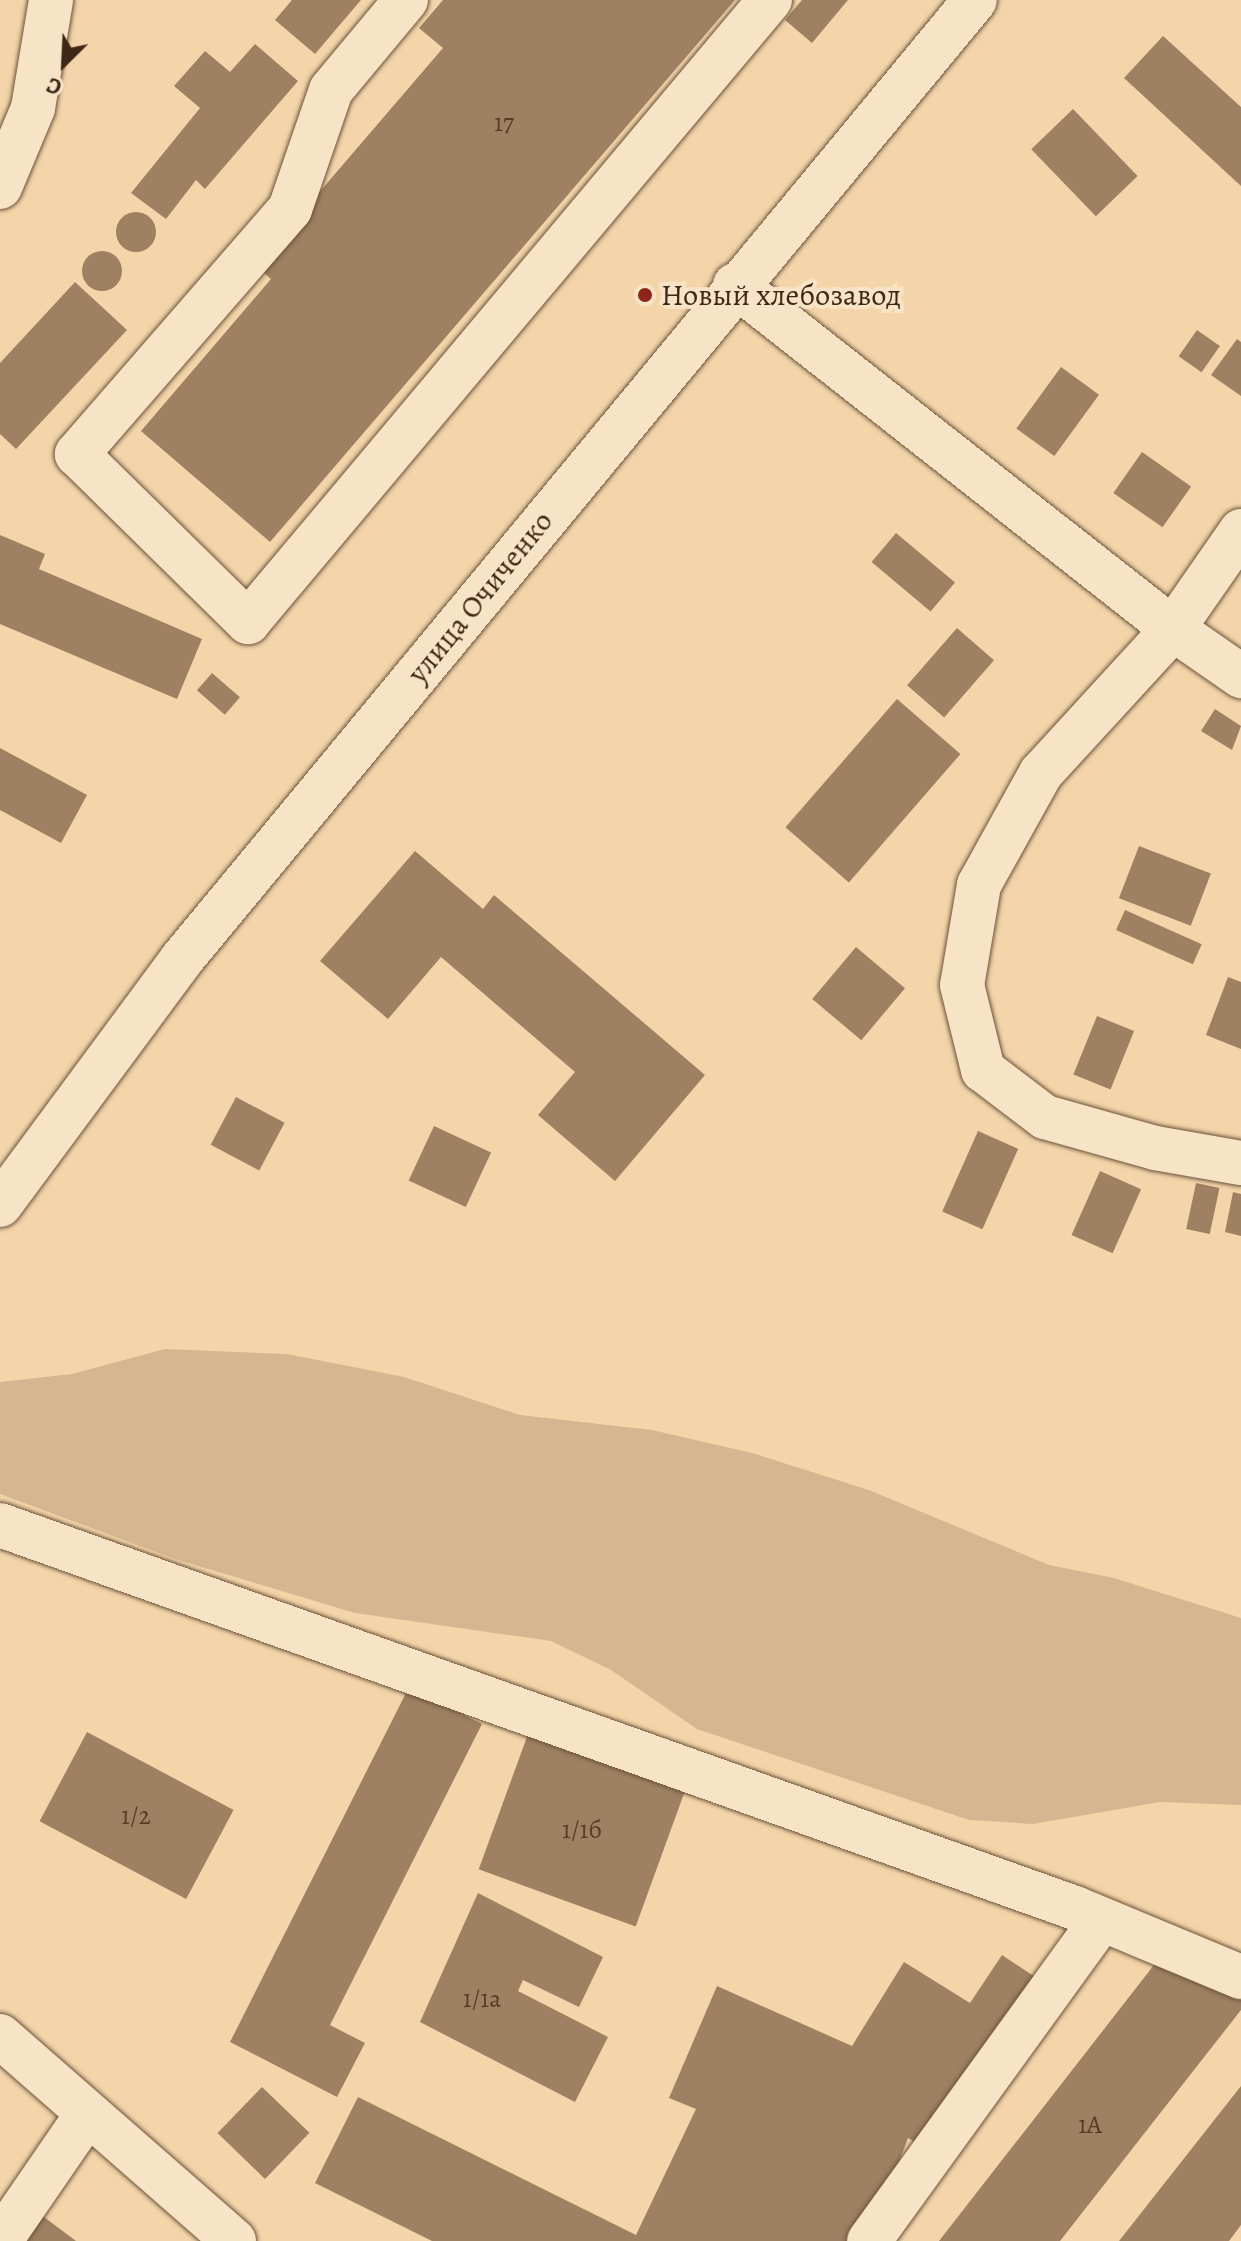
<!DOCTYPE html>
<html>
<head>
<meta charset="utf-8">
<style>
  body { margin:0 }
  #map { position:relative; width:1241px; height:2241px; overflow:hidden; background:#f3d5a9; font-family:Alegreya,serif }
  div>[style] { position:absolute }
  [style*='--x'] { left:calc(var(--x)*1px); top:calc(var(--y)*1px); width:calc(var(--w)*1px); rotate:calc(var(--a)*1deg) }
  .green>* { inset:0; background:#d4b790 }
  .building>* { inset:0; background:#9d8162; transform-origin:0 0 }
  .round { border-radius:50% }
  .roads { filter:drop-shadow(0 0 2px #6c523a) drop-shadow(0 0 2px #6c523a) }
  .minor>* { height:44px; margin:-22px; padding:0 22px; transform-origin:22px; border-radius:22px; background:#f7e4c7 }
  .dots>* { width:22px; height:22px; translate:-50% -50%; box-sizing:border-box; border:4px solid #f7e4c7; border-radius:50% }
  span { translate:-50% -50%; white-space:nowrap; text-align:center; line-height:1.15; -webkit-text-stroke:8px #f7e4c7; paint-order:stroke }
  .number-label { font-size:26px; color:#563e28 }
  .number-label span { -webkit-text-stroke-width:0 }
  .poi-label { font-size:30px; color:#3f2715 }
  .left { translate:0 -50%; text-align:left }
  .street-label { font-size:30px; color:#3f2715 }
  .north { position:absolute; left:24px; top:24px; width:80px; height:80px; -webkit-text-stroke:6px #f7e4c7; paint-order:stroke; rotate:204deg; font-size:22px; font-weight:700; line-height:32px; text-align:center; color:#3f2715 }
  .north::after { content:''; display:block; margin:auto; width:28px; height:36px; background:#3f2715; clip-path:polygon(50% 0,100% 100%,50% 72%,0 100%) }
</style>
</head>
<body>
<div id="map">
  <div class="green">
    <div style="clip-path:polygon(165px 1349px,287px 1354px,404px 1377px,520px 1415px,652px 1430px,752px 1453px,869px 1490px,1049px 1565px,1114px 1578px,1241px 1618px,1241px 1805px,1160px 1802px,1033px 1824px,969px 1820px,697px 1729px,611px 1670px,551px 1641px,355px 1613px,175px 1559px,0 1494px,0 1382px,72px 1374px)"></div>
  </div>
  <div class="building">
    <div style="clip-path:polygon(292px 0,361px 0,315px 54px,275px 20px)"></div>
    <div style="clip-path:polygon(443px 0,735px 0,270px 542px,141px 431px,271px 279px,256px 266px,443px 48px,419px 28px)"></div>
    <div style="clip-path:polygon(802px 0,848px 0,812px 43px,785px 20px)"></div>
    <div style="clip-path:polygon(1163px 36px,1241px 107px,1241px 186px,1124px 78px)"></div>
    <div style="clip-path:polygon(255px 44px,298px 81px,205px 189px,196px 180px,166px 219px,131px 193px,200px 108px,174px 86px,205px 51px,230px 72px)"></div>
    <div style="left:1073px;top:109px;width:93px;height:58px;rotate:46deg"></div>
    <div class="round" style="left:116px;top:212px;width:40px;height:40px"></div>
    <div class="round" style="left:82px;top:251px;width:40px;height:40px"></div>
    <div style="clip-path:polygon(75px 282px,127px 330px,16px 449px,0 434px,0 363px)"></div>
    <div style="left:1197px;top:330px;width:28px;height:32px;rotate:35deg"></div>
    <div style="clip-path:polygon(1237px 339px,1241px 342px,1241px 396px,1211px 375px)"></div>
    <div style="left:1061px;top:367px;width:47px;height:76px;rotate:36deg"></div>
    <div style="left:1142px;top:452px;width:60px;height:50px;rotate:35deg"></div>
    <div style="left:896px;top:533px;width:77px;height:38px;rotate:40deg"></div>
    <div style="clip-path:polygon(0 535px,45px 554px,39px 569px,202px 639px,177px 699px,0 624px)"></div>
    <div style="left:957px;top:628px;width:49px;height:76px;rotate:41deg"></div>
    <div style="left:212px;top:673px;width:37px;height:23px;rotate:41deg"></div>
    <div style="left:897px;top:699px;width:84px;height:170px;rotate:41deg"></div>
    <div style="clip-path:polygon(1215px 709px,1241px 726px,1232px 750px,1201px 731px)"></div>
    <div style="clip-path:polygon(0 748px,87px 795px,61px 843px,0 810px)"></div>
    <div style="left:1139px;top:846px;width:77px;height:56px;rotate:21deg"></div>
    <div style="clip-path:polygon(415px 851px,483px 909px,494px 895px,705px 1075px,615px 1181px,538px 1115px,575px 1072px,441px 957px,388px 1019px,320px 961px)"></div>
    <div style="left:1125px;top:910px;width:84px;height:22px;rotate:24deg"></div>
    <div style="left:856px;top:947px;width:64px;height:68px;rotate:40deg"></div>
    <div style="clip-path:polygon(1228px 977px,1241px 982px,1241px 1049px,1206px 1035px)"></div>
    <div style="left:1097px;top:1016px;width:40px;height:63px;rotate:22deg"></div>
    <div style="left:236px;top:1097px;width:55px;height:54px;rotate:28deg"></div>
    <div style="left:434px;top:1126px;width:63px;height:60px;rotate:25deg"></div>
    <div style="left:978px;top:1131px;width:44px;height:88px;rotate:24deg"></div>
    <div style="left:1100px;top:1171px;width:45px;height:70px;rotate:24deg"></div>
    <div style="left:1196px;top:1183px;width:24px;height:47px;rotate:12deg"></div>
    <div style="clip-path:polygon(1233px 1192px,1241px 1194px,1241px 1236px,1225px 1232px)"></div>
    <div style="clip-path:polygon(409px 1687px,482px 1724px,330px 2025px,365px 2043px,337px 2097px,230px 2042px)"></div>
    <div style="left:87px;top:1732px;width:166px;height:101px;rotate:28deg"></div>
    <div style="left:528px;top:1734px;width:167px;height:144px;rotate:20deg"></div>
    <div style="clip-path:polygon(478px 1893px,603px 1957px,579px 2007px,523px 1980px,518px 1991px,608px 2037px,575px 2102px,420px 2022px)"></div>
    <div style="clip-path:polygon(1002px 1955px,1041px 1981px,934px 2153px,908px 2138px,869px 2241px,432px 2241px,315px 2183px,358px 2097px,636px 2235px,696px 2109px,669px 2098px,717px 1986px,852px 2046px,904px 1962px,970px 2003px)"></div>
    <div style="clip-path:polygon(1161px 1956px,1241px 1993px,1241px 2010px,1060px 2241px,939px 2241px)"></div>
    <div style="clip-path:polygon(1241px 2086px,1241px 2225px,1229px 2241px,1119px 2241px)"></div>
    <div style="left:262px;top:2087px;width:66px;height:64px;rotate:44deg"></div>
    <div style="clip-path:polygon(40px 2214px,76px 2241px,20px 2241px)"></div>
  </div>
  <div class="roads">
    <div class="minor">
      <div style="--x:406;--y:0;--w:117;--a:129.8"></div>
      <div style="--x:331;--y:90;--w:126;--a:109"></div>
      <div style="--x:290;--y:209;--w:325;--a:131"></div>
      <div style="--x:77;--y:454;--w:240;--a:44.5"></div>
      <div style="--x:248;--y:622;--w:812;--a:-50"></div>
      <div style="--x:0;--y:187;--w:86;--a:-67.3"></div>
      <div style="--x:33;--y:108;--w:109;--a:-80.5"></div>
      <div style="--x:735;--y:285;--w:557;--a:38.15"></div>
      <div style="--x:1173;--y:629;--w:195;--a:132.5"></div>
      <div style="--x:1041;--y:773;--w:128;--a:119"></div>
      <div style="--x:979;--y:885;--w:101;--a:99.6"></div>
      <div style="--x:962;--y:985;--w:88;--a:76.1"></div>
      <div style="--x:983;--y:1070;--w:78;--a:37.2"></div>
      <div style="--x:1045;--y:1117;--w:114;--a:15.7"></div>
      <div style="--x:1155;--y:1148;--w:87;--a:9.9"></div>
      <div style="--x:1241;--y:531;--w:119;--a:124.8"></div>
      <div style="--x:1173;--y:629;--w:83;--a:34.7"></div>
      <div style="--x:0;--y:1205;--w:306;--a:-53.5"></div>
      <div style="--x:182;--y:959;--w:1244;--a:-50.41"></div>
      <div style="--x:0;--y:1525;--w:1141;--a:19.61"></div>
      <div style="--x:1075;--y:1908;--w:180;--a:22.6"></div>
      <div style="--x:0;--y:2036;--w:311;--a:41.2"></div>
      <div style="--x:0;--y:2241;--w:155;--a:-55.5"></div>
      <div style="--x:869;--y:2241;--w:396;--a:-54.1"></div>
    </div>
  </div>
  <div class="dots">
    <div style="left:645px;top:295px;background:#8f2418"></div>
  </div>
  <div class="number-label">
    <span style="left:504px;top:123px">17</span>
    <span style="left:136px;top:1816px">1/2</span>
    <span style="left:582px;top:1830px">1/1б</span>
    <span style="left:482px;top:1999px">1/1а</span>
    <span style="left:1090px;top:2125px">1А</span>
  </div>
  <div class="poi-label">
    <span class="left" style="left:661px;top:295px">Новый хлебозавод</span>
  </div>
  <div class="street-label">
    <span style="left:480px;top:597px;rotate:-51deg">улица Очиченко</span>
  </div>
  <div class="north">С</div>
</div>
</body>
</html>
